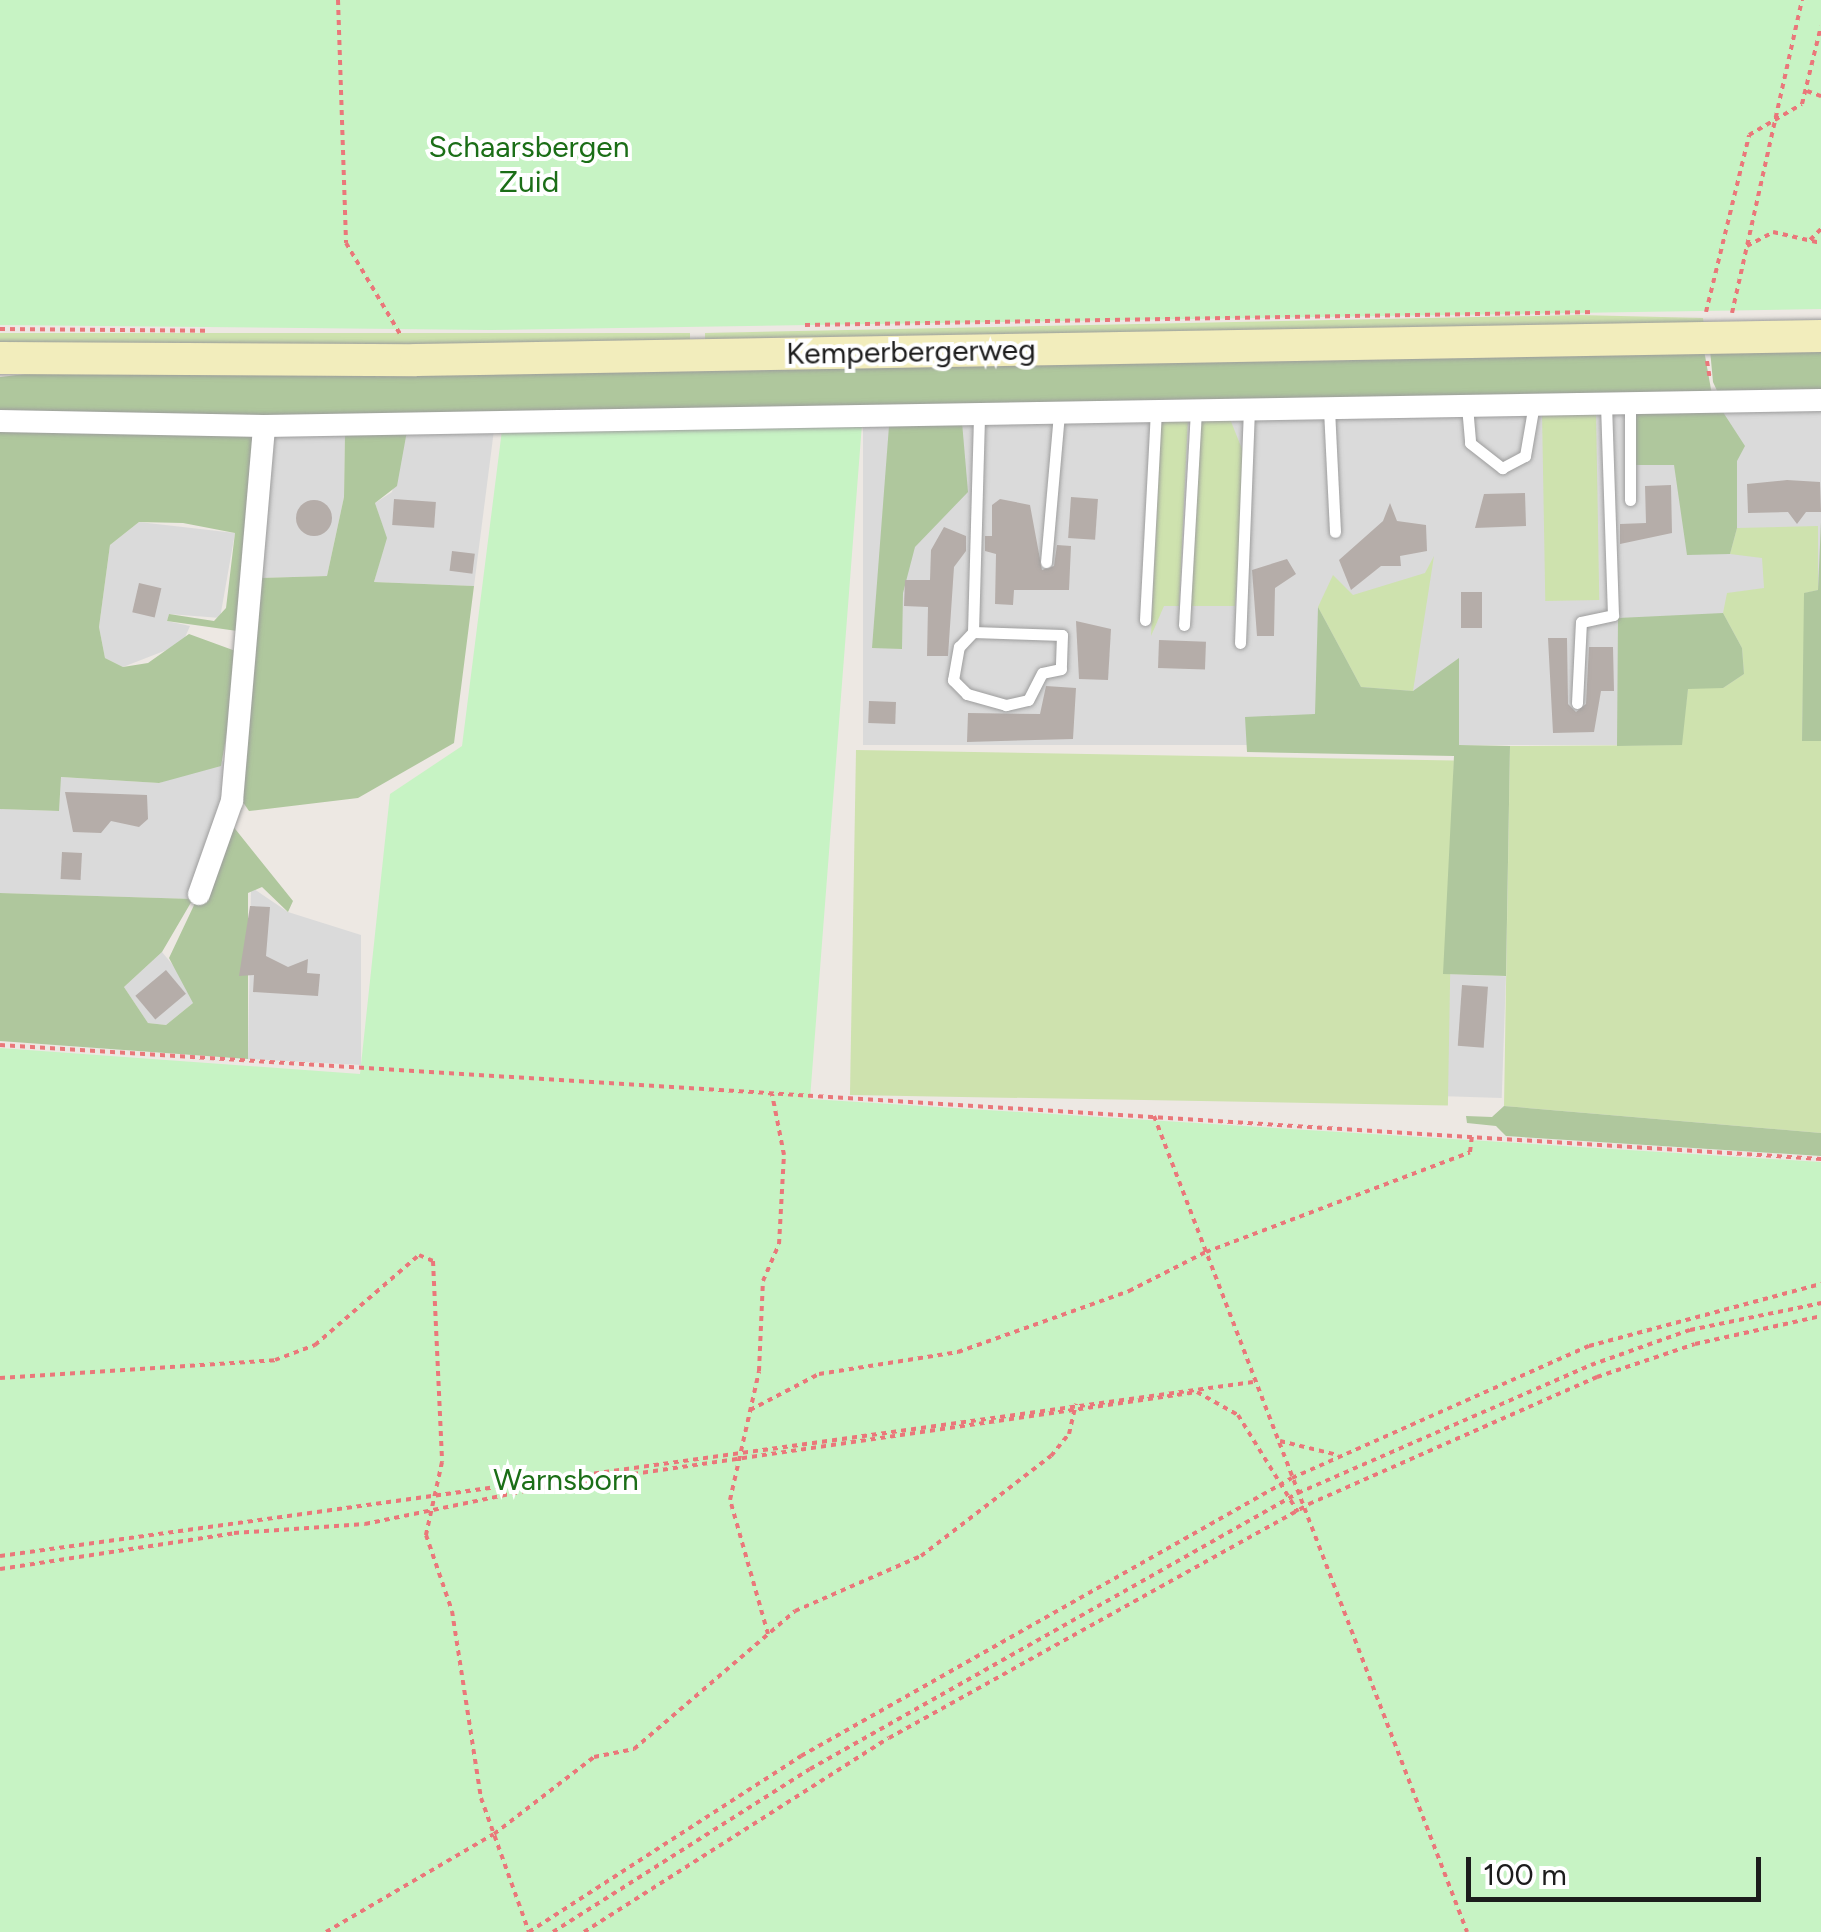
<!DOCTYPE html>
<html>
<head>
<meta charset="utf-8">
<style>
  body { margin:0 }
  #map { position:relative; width:1821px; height:1932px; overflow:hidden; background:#ede8e3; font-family:Figtree,sans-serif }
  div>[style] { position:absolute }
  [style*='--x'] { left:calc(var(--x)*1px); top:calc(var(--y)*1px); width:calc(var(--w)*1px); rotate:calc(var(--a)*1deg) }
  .residential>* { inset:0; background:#dadada; transform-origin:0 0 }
  .grass>* { inset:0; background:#cee2ae; transform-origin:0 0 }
  .forest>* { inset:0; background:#afc79d }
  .park>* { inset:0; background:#c7f3c4 }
  .building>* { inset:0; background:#b5ada9; transform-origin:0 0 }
  .round { border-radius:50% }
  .path>* { height:4px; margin-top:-2px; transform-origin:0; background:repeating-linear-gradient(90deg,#ea777a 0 5px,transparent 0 10px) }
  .roads { filter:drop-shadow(0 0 2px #9d9d9d) drop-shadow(0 0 2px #9d9d9d) }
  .lane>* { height:11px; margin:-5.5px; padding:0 5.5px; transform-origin:5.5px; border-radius:5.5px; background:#fff }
  .street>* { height:22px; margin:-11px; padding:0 11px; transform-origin:11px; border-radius:11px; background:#fff }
  .secondary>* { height:32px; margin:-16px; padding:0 16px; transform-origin:16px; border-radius:16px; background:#f2edbc }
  span { translate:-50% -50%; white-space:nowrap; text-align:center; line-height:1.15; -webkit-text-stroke:8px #fff; paint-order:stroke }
  .park-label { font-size:30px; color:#1b6e17 }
  .street-label { font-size:30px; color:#1c1c1c }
  .scale { position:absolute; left:1466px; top:1857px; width:295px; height:45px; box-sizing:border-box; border:5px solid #1c1c1c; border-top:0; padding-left:12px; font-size:30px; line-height:35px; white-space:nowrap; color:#1c1c1c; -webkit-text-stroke:8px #fff; paint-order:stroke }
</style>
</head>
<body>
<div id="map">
  <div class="residential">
    <div style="left:1821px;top:408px;width:337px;height:958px;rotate:90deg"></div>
    <div style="clip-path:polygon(494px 430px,474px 586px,374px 582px,386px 538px,375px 503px,392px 492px,407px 431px)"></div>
    <div style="clip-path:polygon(345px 432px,344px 497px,327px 576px,260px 578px,273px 433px)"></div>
    <div style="clip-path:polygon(139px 522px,235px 533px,220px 618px,169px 614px,167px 621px,190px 626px,182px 644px,123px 667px,105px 658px,99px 627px,110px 545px)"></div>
    <div style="clip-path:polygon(228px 759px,228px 794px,193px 899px,0 893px,0 809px,59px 811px,60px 777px,159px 783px)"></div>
    <div style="clip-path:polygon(251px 887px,288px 912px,361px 935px,361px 1065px,248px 1059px)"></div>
    <div style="clip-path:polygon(162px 952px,192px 988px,193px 1003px,166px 1025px,148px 1023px,124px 987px)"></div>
    <div style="left:1443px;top:974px;width:63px;height:122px;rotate:2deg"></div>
  </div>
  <div class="grass">
    <div style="clip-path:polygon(1579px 315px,1703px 318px,1704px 328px,705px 345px,705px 333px)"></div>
    <div style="left:0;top:333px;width:690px;height:14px"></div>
    <div style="left:1596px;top:412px;width:188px;height:54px;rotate:89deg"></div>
    <div style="clip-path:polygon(1188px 418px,1179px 606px,1164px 606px,1151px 636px,1161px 419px)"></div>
    <div style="clip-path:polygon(1201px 418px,1230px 419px,1246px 459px,1235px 606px,1189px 606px)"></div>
    <div style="clip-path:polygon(1818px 526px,1818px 590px,1805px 593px,1802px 741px,1821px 741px,1821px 1133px,1504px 1106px,1510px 746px,1681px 745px,1688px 688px,1723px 688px,1744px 674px,1742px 648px,1723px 613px,1727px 593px,1764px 588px,1762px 558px,1730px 554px,1737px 528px)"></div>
    <div style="clip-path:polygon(1434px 556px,1413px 691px,1361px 687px,1318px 607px,1333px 575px,1353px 595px,1425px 573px)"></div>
    <div style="left:856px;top:750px;width:598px;height:345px;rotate:1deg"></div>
  </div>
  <div class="forest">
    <div style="clip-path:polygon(1821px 347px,1821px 393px,1719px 395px,1713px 382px,1710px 350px)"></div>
    <div style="clip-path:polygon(1704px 350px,1712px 395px,488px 416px,0 415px,0 377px,62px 370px)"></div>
    <div style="clip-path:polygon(1721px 409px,1745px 446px,1737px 461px,1737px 528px,1730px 554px,1687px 555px,1674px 465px,1636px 465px,1635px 410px)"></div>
    <div style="clip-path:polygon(962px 422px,968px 492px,915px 547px,903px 593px,902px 649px,872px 648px,889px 426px)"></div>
    <div style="clip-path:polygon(0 429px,246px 433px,260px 444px,237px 631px,167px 621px,169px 614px,214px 621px,226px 608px,235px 533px,183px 523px,139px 522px,110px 545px,99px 627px,105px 658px,123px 667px,148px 663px,189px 634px,241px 653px,221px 766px,159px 783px,61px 777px,59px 811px,0 809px)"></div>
    <div style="clip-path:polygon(407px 431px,397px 486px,375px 503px,387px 538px,374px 582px,474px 586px,454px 743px,358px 798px,249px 811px,238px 795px,260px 578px,327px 576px,344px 497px,345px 432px)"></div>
    <div style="clip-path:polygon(1821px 522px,1821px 741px,1802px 741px,1804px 593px,1818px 590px)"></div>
    <div style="clip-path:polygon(1318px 607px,1361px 687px,1413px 691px,1459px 658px,1459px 745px,1510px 746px,1506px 976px,1443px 974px,1454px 756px,1247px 752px,1245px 717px,1315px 714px)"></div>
    <div style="clip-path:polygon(1723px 613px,1742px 648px,1744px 674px,1723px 688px,1688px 689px,1682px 745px,1617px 746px,1618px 618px)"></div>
    <div style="clip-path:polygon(232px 825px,293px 901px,288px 912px,262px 887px,248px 893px,248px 1059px,0 1041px,0 893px,193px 899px,162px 952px,124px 987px,148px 1023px,166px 1025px,193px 1003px,169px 958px)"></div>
    <div style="clip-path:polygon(1504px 1106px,1821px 1133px,1821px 1156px,1506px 1136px,1496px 1126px,1467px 1123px,1466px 1116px,1492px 1117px)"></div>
  </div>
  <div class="park">
    <div style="clip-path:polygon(0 0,1821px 0,1821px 309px,490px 330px,0 325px)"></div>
    <div style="clip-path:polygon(862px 424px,810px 1099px,1821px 1162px,1821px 1932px,0 1932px,0 1048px,360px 1074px,390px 794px,462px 746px,502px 430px)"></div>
  </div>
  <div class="building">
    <div style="clip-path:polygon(1787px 480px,1820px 482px,1821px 512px,1806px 512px,1797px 524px,1788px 512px,1748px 513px,1747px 484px)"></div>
    <div style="clip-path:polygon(1671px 485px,1672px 533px,1620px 544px,1620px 524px,1646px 523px,1645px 486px)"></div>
    <div style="clip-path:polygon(1525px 493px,1526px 526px,1475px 528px,1484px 494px)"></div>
    <div style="left:1071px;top:497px;width:27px;height:41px;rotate:4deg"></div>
    <div style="left:394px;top:499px;width:42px;height:26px;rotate:4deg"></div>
    <div style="clip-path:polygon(1000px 499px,1030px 505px,1042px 570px,1054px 566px,1057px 545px,1071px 546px,1069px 590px,1014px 590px,1013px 605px,995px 604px,996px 554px,985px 551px,985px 536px,992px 536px,992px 505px)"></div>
    <div class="round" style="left:296px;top:500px;width:36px;height:36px"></div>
    <div style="clip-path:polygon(1390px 503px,1397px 521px,1426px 525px,1427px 551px,1400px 556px,1401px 566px,1381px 566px,1351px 590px,1339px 560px,1383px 521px)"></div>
    <div style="clip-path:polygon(944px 527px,966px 536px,966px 551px,954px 567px,948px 656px,927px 656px,928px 607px,904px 606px,905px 580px,930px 580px,931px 550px)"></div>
    <div style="left:452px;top:551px;width:23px;height:20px;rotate:7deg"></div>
    <div style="clip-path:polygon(1287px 559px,1296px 574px,1275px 588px,1274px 636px,1257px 636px,1252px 570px)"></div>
    <div style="left:139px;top:583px;width:23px;height:30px;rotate:13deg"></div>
    <div style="left:1461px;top:592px;width:21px;height:36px"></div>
    <div style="clip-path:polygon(1076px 621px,1111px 629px,1108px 680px,1079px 679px)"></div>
    <div style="clip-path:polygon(1548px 638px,1567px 638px,1568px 704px,1576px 712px,1586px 704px,1589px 647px,1613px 647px,1614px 691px,1601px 691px,1594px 732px,1553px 733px)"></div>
    <div style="left:1159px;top:640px;width:47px;height:28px;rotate:2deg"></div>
    <div style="clip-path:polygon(1046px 686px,1076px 688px,1073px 739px,967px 742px,968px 713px,1040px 714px)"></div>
    <div style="left:869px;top:701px;width:27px;height:22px;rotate:2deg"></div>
    <div style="clip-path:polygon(65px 792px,147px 795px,148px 819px,139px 827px,111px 821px,101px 833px,73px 832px)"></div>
    <div style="left:62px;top:852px;width:20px;height:27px;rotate:3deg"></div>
    <div style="clip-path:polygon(250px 906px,270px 907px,266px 956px,288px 967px,308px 959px,307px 973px,320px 974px,318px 996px,253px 992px,254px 975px,239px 976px)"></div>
    <div style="left:166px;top:970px;width:31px;height:40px;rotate:50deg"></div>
    <div style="left:1462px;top:985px;width:26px;height:61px;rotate:4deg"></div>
  </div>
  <div class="path">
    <div style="--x:338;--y:0;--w:243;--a:88.1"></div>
    <div style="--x:346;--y:243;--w:106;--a:59.3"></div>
    <div style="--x:1807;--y:91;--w:15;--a:20"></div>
    <div style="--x:1810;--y:240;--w:16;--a:-45"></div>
    <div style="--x:1747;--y:246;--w:30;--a:-28"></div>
    <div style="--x:1773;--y:232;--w:49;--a:12.9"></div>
    <div style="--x:1706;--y:312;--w:182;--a:-76.3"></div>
    <div style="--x:1749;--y:135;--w:61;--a:-30.3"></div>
    <div style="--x:1802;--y:104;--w:80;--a:-76.3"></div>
    <div style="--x:1732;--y:313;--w:321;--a:-77.4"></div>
    <div style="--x:805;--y:325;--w:790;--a:-0.94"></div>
    <div style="--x:0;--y:329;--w:210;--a:0.5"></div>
    <div style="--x:1707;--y:361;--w:20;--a:81"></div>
    <div style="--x:0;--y:1045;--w:1825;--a:3.58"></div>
    <div style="--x:1154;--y:1116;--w:874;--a:69.01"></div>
    <div style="--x:0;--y:1378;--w:276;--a:-3.7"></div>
    <div style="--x:275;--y:1360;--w:43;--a:-20.6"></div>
    <div style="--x:315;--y:1345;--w:138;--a:-40.9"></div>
    <div style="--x:419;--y:1255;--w:15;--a:23"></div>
    <div style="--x:433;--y:1261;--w:201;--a:87.4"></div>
    <div style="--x:442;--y:1462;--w:75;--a:102.4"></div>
    <div style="--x:426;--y:1535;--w:80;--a:71.1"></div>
    <div style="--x:452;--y:1611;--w:189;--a:81.2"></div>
    <div style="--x:481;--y:1798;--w:142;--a:70.3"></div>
    <div style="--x:750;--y:1410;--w:78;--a:-27.6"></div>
    <div style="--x:819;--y:1374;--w:141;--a:-9"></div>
    <div style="--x:958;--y:1352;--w:182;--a:-19.6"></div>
    <div style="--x:1129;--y:1291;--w:86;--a:-26.9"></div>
    <div style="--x:1206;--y:1252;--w:282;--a:-20.7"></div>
    <div style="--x:1470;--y:1152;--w:17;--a:-83"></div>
    <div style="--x:1280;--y:1441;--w:60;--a:13.6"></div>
    <div style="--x:0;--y:1556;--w:1265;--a:-7.91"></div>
    <div style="--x:0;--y:1569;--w:237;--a:-8.7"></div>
    <div style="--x:234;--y:1533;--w:131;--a:-3.9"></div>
    <div style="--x:365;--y:1524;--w:183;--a:-11.7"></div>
    <div style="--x:544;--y:1487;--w:660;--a:-8.28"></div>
    <div style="--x:1197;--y:1392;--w:47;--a:29.3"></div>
    <div style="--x:1238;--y:1415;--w:114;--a:58.3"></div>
    <div style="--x:768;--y:1634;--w:139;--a:-105.8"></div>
    <div style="--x:730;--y:1500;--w:132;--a:-77.3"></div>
    <div style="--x:759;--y:1371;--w:90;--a:-87.5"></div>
    <div style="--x:763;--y:1281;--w:40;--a:-66.6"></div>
    <div style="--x:779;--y:1244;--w:89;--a:-86.8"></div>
    <div style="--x:784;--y:1155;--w:62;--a:-101.1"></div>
    <div style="--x:326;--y:1932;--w:194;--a:-30.3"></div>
    <div style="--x:494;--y:1834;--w:126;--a:-37.6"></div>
    <div style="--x:594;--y:1757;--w:41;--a:-11.3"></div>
    <div style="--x:634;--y:1749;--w:212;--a:-40.6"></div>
    <div style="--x:795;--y:1611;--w:137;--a:-23.6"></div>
    <div style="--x:921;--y:1556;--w:164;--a:-37.6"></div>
    <div style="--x:1051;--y:1456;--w:28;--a:-51"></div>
    <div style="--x:1069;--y:1434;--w:31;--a:-77"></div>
    <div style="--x:529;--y:1932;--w:324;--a:-32.9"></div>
    <div style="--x:801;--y:1756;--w:564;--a:-29.52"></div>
    <div style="--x:1292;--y:1478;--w:325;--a:-24"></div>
    <div style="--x:1589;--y:1346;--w:240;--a:-15"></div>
    <div style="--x:553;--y:1932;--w:304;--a:-32.4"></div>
    <div style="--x:810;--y:1769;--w:561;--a:-29.49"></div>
    <div style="--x:1298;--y:1493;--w:320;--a:-23.6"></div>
    <div style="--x:1591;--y:1365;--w:105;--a:-19.5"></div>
    <div style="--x:1690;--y:1330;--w:134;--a:-11.6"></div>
    <div style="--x:584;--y:1932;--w:361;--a:-32.5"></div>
    <div style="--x:889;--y:1738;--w:481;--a:-29.1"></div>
    <div style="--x:1309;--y:1504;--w:315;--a:-23.8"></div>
    <div style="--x:1597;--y:1377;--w:103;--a:-18.6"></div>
    <div style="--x:1695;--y:1344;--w:129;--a:-12.5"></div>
  </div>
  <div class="roads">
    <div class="lane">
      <div style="--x:1467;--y:406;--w:37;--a:85"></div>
      <div style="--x:1470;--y:443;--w:41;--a:38"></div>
      <div style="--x:1502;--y:468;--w:26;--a:-28"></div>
      <div style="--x:1525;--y:456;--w:53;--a:-80.2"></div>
      <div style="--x:1329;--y:409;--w:123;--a:87.2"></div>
      <div style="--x:1630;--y:500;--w:97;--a:-90"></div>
      <div style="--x:1046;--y:562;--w:150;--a:-85"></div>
      <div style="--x:1145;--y:620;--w:209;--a:-87"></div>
      <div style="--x:1184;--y:625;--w:214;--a:-86.8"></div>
      <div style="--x:973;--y:632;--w:89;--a:1.9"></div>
      <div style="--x:1062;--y:635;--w:34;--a:92"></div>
      <div style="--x:1061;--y:669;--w:19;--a:168"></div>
      <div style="--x:1042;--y:673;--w:30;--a:117"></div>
      <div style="--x:1028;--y:700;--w:23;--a:167"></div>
      <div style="--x:1006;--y:705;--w:41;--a:-164.2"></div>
      <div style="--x:967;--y:694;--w:20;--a:-135"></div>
      <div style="--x:953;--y:680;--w:34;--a:-80"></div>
      <div style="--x:959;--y:647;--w:21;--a:-47"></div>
      <div style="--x:973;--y:632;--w:218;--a:-88.4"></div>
      <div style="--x:1240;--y:643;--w:233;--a:-87.8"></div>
      <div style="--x:1577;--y:703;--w:81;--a:-87.2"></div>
      <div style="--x:1581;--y:622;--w:33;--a:-12"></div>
      <div style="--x:1613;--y:615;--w:212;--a:-91.9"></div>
    </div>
    <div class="street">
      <div style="--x:0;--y:421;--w:264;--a:1.1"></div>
      <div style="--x:264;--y:426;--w:1557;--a:-0.96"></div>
      <div style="--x:199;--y:894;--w:99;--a:-70.5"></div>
      <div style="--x:232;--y:801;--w:376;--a:-85.1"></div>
    </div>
    <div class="secondary">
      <div style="--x:0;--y:358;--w:416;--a:0.3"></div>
      <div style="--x:416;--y:360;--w:1405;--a:-0.98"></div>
    </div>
  </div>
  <div class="park-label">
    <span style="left:529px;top:164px">Schaarsbergen<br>Zuid</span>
    <span style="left:566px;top:1480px">Warnsborn</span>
  </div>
  <div class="street-label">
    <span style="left:911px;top:352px;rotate:-1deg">Kemperbergerweg</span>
  </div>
  <div class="scale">100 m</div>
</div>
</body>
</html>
